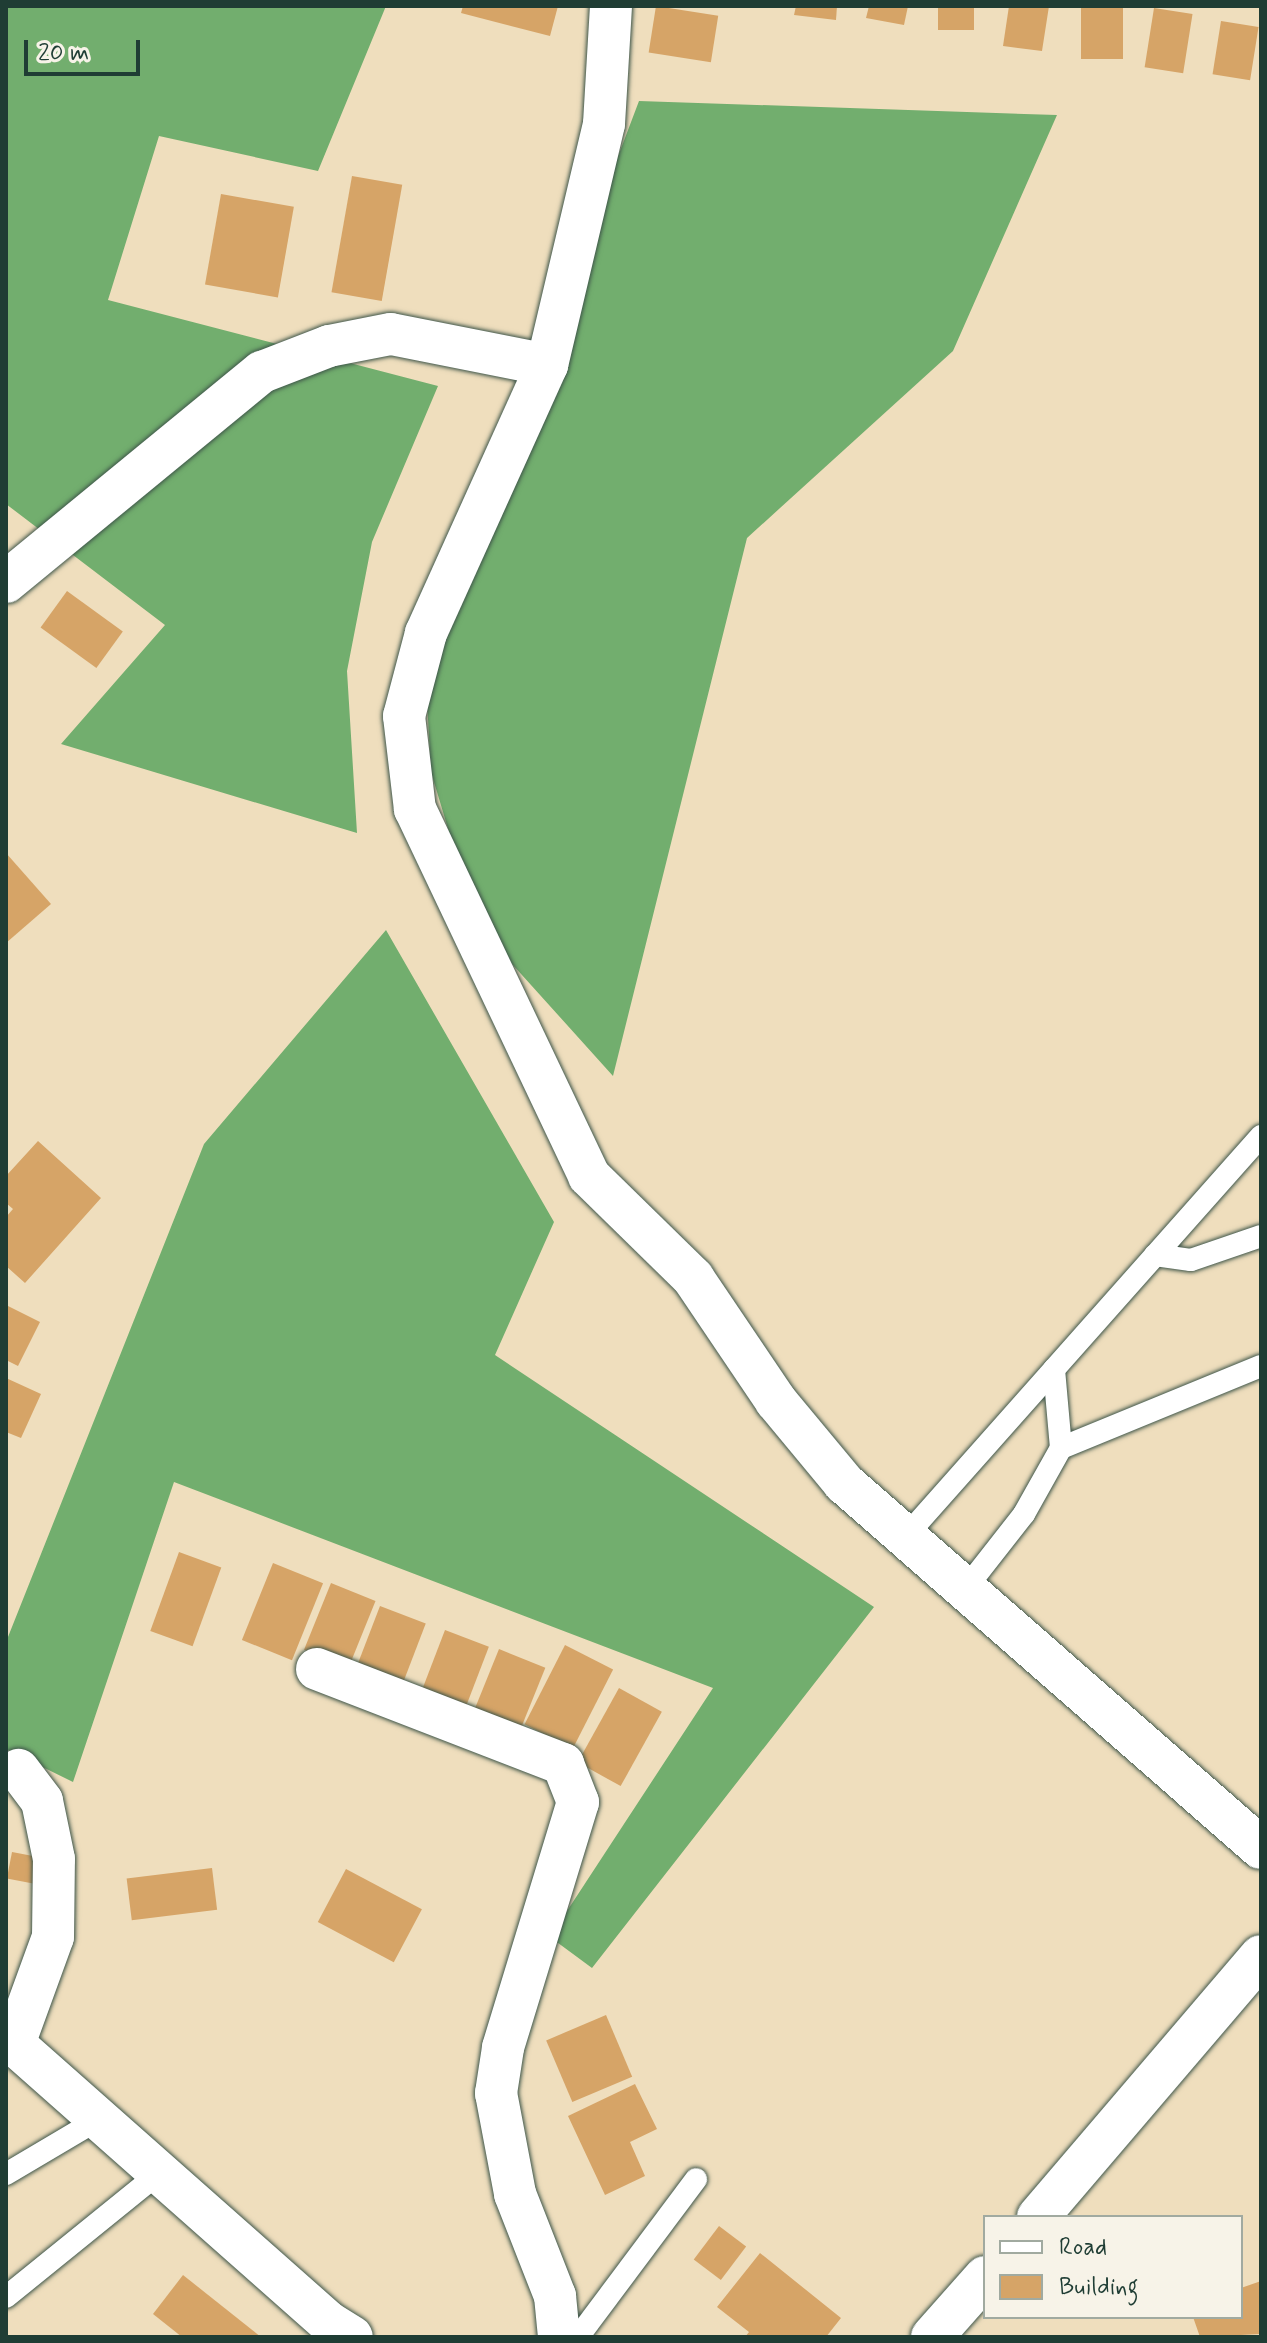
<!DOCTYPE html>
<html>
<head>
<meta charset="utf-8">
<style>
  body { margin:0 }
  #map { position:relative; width:1267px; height:2343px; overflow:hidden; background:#efdebd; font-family:Mynerve,sans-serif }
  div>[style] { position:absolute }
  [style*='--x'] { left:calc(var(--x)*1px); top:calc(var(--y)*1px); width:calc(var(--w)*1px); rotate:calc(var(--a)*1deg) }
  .forest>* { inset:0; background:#72ae6e }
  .building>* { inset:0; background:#d6a467; transform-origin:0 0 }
  .roads { filter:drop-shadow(0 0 2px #3e5549) drop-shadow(0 0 2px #3e5549) }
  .lane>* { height:22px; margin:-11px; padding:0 11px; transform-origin:11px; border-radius:11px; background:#fff }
  .street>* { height:42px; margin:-21px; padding:0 21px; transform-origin:21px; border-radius:21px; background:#fff }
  span { translate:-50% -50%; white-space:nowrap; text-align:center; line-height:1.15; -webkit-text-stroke:7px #f7f3e8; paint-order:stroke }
  .frame { position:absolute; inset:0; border:8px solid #1f3d34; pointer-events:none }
  .legend { position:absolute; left:983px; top:2215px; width:260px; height:104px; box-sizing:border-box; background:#f7f3e8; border:2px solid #a1aaa0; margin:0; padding:10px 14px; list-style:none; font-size:24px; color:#1f3d34 }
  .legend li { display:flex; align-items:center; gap:16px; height:40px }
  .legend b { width:40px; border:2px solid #a1aaa0 }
  .scale { position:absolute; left:24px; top:40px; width:116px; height:36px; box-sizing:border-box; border:4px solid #1f3d34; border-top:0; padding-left:10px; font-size:24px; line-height:28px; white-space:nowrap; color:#1f3d34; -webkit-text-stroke:6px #f7f3e8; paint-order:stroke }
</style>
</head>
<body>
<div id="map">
  <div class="forest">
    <div style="clip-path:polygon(6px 6px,386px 6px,318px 171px,159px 136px,108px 300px,438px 386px,372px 542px,347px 671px,357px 833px,61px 744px,165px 625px,6px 504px)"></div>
    <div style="clip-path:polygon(639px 101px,1057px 115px,953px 351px,747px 538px,613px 1076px,477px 925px,431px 772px,425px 666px)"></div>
    <div style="clip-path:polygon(386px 930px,554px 1222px,495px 1355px,874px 1607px,592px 1968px,550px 1937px,713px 1688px,174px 1482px,73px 1782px,6px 1749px,6px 1642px,204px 1144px)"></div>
  </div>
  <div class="building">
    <div style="clip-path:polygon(463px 6px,558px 6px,550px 36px,461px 13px)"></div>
    <div style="left:656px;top:6px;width:63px;height:47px;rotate:9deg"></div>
    <div style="clip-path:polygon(796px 6px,837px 6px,836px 20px,794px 15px)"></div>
    <div style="clip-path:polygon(869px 6px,908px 6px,904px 25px,866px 18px)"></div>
    <div style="left:938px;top:6px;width:36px;height:24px"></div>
    <div style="clip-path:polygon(1009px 6px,1049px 6px,1042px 51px,1003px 46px)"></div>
    <div style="left:1081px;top:6px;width:42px;height:53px"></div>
    <div style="left:1154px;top:8px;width:39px;height:60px;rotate:9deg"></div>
    <div style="left:1221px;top:21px;width:38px;height:54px;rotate:9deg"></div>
    <div style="left:352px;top:176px;width:51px;height:118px;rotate:10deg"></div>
    <div style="left:221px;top:194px;width:74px;height:92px;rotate:10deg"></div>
    <div style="left:67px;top:591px;width:69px;height:45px;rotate:36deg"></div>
    <div style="clip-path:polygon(6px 853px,51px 904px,6px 943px)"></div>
    <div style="clip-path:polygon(38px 1141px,101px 1198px,25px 1283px,6px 1266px,6px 1217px,13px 1209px,6px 1203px,6px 1176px)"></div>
    <div style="clip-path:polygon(6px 1305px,40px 1322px,18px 1366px,6px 1360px)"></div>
    <div style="clip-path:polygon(6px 1378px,41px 1394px,21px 1438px,6px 1432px)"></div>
    <div style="left:179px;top:1552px;width:45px;height:84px;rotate:20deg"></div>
    <div style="left:273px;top:1563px;width:54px;height:83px;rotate:22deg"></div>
    <div style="left:331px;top:1583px;width:48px;height:72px;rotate:22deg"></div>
    <div style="left:380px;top:1606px;width:49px;height:74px;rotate:21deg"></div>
    <div style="left:445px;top:1630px;width:47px;height:65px;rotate:21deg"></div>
    <div style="left:565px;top:1645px;width:54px;height:89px;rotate:27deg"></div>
    <div style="left:499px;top:1649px;width:50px;height:71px;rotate:22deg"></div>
    <div style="left:619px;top:1688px;width:49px;height:85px;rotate:29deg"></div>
    <div style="left:12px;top:1852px;width:32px;height:27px;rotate:11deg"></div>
    <div style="left:212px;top:1868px;width:42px;height:86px;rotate:83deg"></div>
    <div style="left:346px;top:1869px;width:86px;height:60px;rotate:28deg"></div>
    <div style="left:606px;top:2015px;width:67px;height:65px;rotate:67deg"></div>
    <div style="clip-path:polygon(635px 2084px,657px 2129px,630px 2142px,645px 2176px,605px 2195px,568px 2116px)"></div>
    <div style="left:719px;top:2226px;width:34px;height:42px;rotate:37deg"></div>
    <div style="clip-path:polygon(760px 2253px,841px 2318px,826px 2337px,745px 2337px,749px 2332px,717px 2307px)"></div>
    <div style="clip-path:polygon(183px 2275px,261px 2337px,182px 2337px,153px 2314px)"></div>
    <div style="clip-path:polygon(1261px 2281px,1261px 2334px,1200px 2337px,1193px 2317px,1241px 2317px,1241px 2288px)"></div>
  </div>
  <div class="roads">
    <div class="lane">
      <div style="--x:1155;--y:1255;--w:36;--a:8"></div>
      <div style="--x:1191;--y:1260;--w:74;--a:-18.9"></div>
      <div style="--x:1061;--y:1448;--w:216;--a:-22.3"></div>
      <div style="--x:906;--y:1536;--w:535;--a:-48.41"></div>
      <div style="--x:966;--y:1588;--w:94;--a:-51.9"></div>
      <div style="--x:1024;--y:1514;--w:76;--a:-60.7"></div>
      <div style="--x:1061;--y:1448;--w:79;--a:-95.1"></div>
      <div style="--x:6;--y:2174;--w:108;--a:-30.6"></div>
      <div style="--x:6;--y:2297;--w:197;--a:-39"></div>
      <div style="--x:578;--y:2337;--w:197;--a:-53.2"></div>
    </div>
    <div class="street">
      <div style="--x:611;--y:6;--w:118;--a:93.4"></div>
      <div style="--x:604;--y:124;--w:248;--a:103.3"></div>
      <div style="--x:547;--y:365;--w:294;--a:114.3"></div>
      <div style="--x:426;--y:633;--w:86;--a:104.8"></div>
      <div style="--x:404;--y:716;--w:94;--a:83.3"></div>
      <div style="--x:415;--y:809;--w:406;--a:64.6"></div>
      <div style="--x:589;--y:1176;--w:146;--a:44.4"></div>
      <div style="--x:693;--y:1278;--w:148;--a:56"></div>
      <div style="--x:776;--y:1401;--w:107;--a:50.3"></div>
      <div style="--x:844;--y:1483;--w:554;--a:41.2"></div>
      <div style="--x:6;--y:582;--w:331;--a:-39.4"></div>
      <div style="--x:262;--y:372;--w:72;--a:-21.2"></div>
      <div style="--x:329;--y:346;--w:63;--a:-11"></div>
      <div style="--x:391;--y:334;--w:159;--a:11.2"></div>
      <div style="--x:317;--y:1669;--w:264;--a:21.1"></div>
      <div style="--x:563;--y:1764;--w:41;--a:68.5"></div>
      <div style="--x:578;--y:1802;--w:257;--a:107"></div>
      <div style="--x:503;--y:2048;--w:46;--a:98.8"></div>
      <div style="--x:496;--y:2093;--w:103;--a:79.3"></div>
      <div style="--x:515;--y:2194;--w:110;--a:68.6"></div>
      <div style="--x:555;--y:2296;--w:41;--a:84.4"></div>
      <div style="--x:6;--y:2037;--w:430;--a:41.5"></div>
      <div style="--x:328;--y:2322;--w:28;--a:32"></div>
      <div style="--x:14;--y:2044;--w:114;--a:-70"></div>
      <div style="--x:53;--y:1937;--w:78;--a:-89.3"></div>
      <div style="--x:54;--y:1859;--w:59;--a:-101.7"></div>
      <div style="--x:42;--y:1801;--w:39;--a:-127"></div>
      <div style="--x:1038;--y:2217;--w:343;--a:-49.5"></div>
      <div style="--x:932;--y:2337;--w:80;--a:-48.5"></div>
    </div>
  </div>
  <div class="frame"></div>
  <ul class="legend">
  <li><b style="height:10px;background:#fff"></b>Road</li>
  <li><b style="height:22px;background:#d6a467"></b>Building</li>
  </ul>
  <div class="scale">20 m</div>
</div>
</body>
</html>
